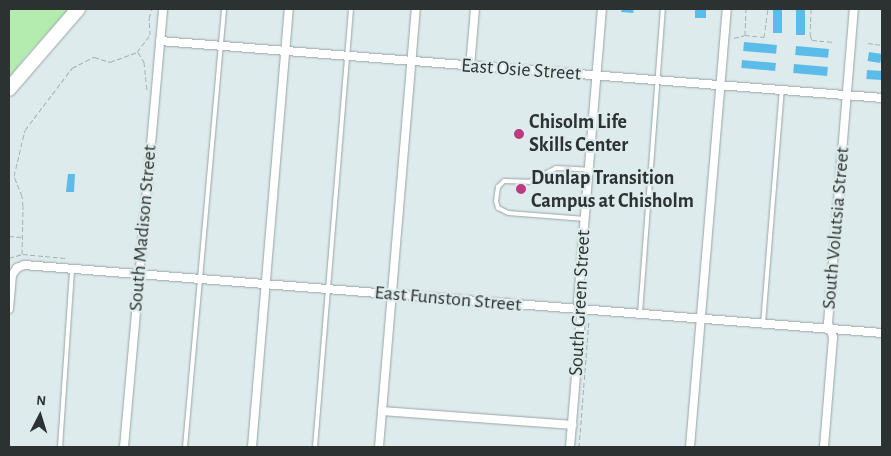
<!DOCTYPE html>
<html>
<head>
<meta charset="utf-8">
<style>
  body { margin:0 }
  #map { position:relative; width:891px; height:456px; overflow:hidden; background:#deebec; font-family:"Alegreya Sans",sans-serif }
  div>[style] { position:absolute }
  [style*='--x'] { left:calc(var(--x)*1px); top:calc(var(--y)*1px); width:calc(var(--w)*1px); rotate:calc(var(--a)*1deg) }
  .green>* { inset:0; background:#b3ecae }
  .building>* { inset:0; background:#5bbcea; transform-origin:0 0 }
  .path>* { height:1px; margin-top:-0.5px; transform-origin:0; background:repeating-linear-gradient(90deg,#a5b0b1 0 5px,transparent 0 7.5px) }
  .roads { filter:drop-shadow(0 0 1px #98a4a5) drop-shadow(0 0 1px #98a4a5) }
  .lane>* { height:4px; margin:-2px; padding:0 2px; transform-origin:2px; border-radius:2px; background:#fff }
  .street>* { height:8px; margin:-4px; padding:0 4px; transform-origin:4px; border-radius:4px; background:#fff }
  .highway>* { height:14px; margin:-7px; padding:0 7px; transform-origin:7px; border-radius:7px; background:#fff }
  .dots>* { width:14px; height:14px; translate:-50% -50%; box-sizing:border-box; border:2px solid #deebec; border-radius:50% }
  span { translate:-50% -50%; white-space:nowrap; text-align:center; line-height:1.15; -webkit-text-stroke:4.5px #deebec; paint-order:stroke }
  .street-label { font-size:20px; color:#2c3232 }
  .poi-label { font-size:20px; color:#2c3232; font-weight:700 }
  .left { translate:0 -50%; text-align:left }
  .frame { position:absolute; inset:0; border:10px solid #2c3232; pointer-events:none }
  .north { position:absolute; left:15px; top:391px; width:50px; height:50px; -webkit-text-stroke:4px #deebec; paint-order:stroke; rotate:5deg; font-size:14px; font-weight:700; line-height:20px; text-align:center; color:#2c3232 }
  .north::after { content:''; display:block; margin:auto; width:18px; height:22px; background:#2c3232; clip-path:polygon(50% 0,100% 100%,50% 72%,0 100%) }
</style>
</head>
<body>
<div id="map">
  <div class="green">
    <div style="clip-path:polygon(9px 9px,69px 9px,25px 57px,9px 78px)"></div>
  </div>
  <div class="building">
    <div style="clip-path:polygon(622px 9px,634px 9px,633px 13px,621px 12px)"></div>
    <div style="left:695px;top:9px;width:11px;height:9px"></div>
    <div style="left:773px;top:9px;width:9px;height:24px"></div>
    <div style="left:796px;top:9px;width:9px;height:26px"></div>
    <div style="left:744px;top:42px;width:33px;height:9px;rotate:5deg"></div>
    <div style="left:796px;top:46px;width:33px;height:9px;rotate:5deg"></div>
    <div style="left:869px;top:52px;width:13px;height:9px;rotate:9deg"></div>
    <div style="left:742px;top:60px;width:34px;height:8px;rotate:5deg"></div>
    <div style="left:794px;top:64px;width:34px;height:9px;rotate:5deg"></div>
    <div style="left:867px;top:70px;width:15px;height:9px;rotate:4deg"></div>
    <div style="clip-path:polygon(68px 174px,75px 174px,74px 192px,66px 192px)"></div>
  </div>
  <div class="path">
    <div style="--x:811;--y:9;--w:26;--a:92"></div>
    <div style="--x:810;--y:35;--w:5;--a:68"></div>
    <div style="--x:812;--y:40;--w:22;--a:5"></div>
    <div style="--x:745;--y:35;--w:19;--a:6"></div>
    <div style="--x:764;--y:37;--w:28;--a:-82"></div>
    <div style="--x:734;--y:38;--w:11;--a:-15"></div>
    <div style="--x:745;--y:35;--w:26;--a:-88"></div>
    <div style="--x:868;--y:43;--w:14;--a:8"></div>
    <div style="--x:138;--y:52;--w:12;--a:59"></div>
    <div style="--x:144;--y:62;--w:29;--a:84"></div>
    <div style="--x:9;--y:236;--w:13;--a:4"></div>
    <div style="--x:9;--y:258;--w:14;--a:-17"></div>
    <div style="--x:65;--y:258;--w:43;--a:-174.7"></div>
    <div style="--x:22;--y:254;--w:48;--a:-88.8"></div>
    <div style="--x:23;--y:206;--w:10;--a:-96"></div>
    <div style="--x:22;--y:196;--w:22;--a:-112"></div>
    <div style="--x:14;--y:176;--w:47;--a:-76.6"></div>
    <div style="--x:25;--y:130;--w:78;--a:-52.8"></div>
    <div style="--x:72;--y:68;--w:25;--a:-27"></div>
    <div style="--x:94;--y:57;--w:17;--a:17"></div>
    <div style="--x:110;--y:62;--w:29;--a:-20"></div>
    <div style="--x:137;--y:52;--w:21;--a:-53"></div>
    <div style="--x:150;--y:35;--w:17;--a:-93"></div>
    <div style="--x:149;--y:18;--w:9;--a:-72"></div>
    <div style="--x:579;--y:447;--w:128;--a:-85.5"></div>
  </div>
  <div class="roads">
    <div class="lane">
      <div style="--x:585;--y:219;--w:77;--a:-175.5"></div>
      <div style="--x:508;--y:213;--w:11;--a:-153"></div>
      <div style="--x:498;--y:208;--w:7;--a:-106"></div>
      <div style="--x:496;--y:201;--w:14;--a:-82"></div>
      <div style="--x:498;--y:187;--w:8;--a:-45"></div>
      <div style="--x:504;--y:181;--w:25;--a:2"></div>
      <div style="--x:529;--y:182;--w:30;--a:-27"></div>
      <div style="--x:556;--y:168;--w:33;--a:3"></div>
      <div style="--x:640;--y:313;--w:305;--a:-85.7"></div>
      <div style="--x:763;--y:324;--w:235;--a:-85.4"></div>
      <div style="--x:60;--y:447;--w:178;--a:-86.1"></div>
      <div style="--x:185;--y:447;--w:440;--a:-84.9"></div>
      <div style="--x:315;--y:447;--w:439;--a:-85.3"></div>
    </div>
    <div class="street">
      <div style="--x:160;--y:41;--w:724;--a:4.51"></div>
      <div style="--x:470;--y:67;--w:58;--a:-85.1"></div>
      <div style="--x:9;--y:309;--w:34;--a:-85"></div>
      <div style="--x:12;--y:275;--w:9;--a:-54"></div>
      <div style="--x:17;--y:268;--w:8;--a:-23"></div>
      <div style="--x:24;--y:265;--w:861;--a:4.53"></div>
      <div style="--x:382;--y:411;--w:191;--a:4.2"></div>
      <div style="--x:124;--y:447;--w:440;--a:-84.9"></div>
      <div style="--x:252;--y:447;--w:440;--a:-85.2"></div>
      <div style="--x:379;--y:447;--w:440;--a:-85.2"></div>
      <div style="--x:570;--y:447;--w:130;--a:-85.2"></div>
      <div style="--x:581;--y:317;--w:15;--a:-101"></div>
      <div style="--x:578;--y:302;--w:51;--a:-85.5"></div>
      <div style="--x:582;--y:251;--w:243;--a:-85.3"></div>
      <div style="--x:690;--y:447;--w:440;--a:-85.2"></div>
      <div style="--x:824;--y:447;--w:110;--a:-85.3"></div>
      <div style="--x:833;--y:337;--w:15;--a:-110"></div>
      <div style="--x:828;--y:323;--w:315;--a:-85.3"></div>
    </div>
    <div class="highway">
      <div style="--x:9;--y:89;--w:106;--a:-49.2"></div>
    </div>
  </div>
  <div class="dots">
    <div style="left:519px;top:134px;background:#bc3a82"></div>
    <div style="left:521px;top:189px;background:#bc3a82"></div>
  </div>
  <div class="street-label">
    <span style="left:521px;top:70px;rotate:4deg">East Osie Street</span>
    <span style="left:143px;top:228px;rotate:-85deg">South Madison Street</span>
    <span style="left:836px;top:228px;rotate:-85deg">South Volutsia Street</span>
    <span style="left:448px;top:299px;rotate:5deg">East Funston Street</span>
    <span style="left:580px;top:303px;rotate:-87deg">South Green Street</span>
  </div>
  <div class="poi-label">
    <span class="left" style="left:529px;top:134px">Chisolm Life<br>Skills Center</span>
    <span class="left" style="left:531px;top:190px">Dunlap Transition<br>Campus at Chisholm</span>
  </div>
  <div class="frame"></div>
  <div class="north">N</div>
</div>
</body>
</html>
